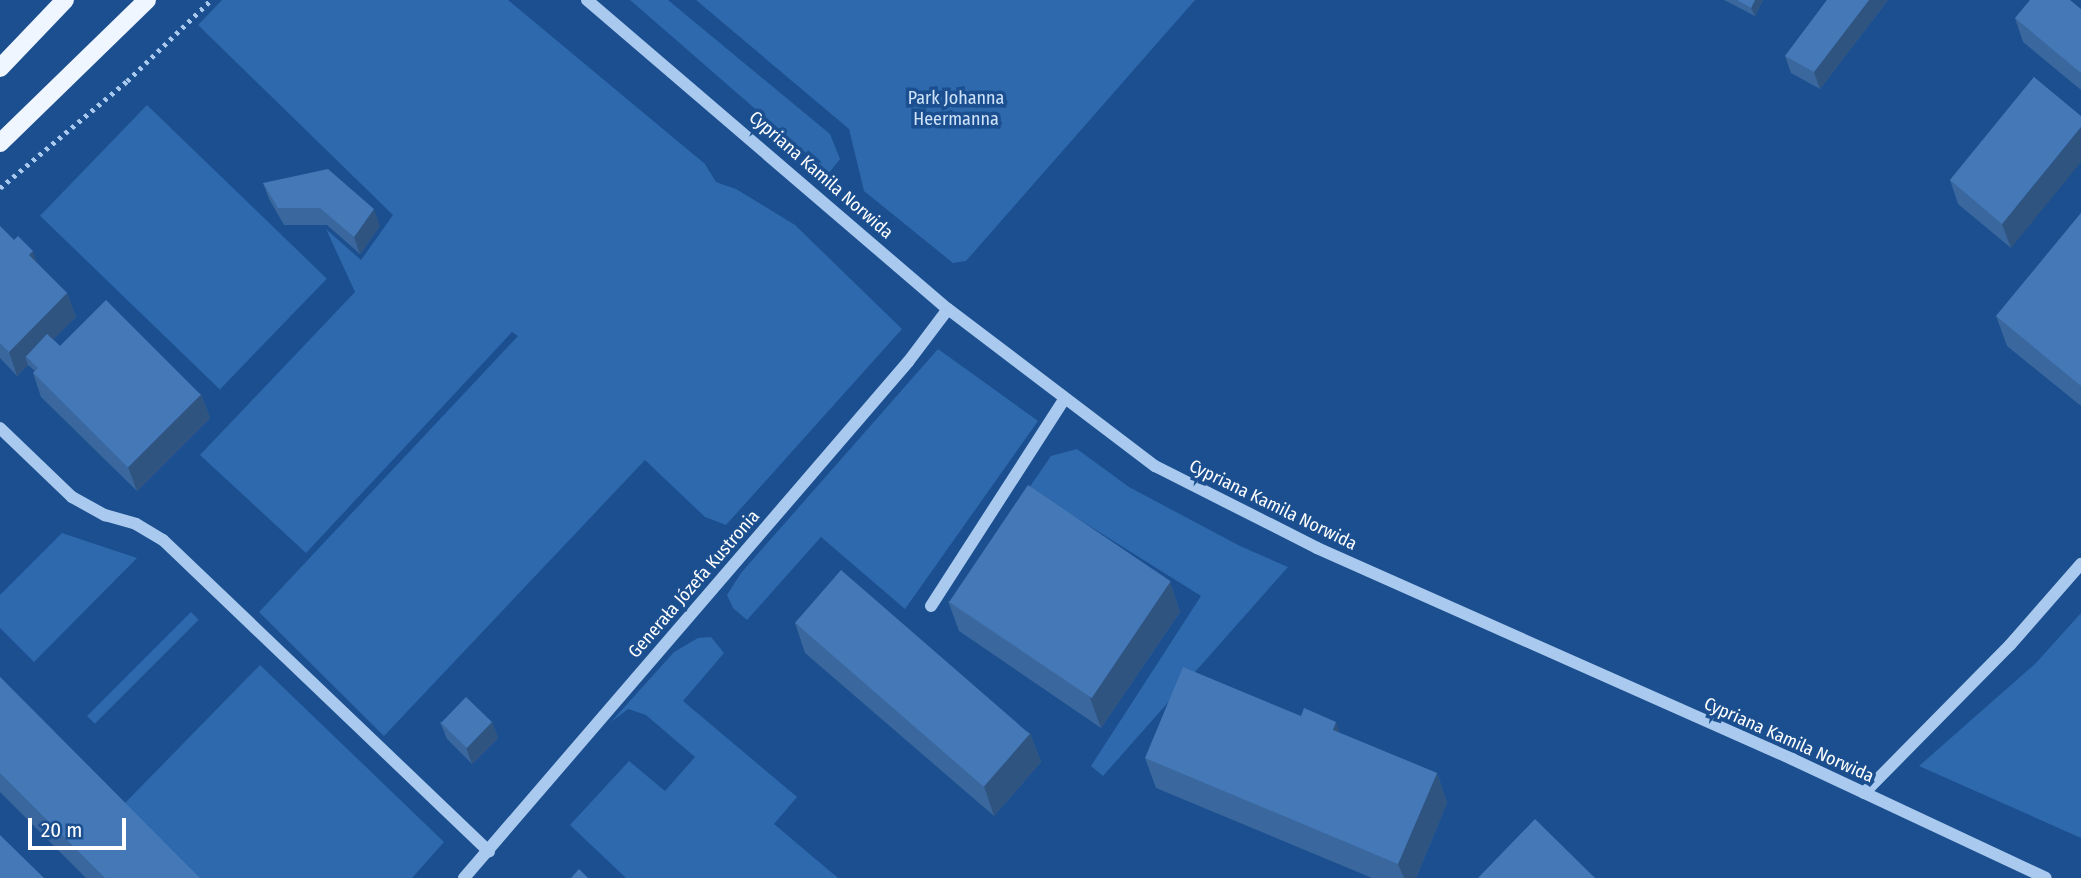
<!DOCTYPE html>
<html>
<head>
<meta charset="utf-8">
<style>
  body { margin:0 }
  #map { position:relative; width:2081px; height:878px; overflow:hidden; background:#1b4f8f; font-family:"Fira Sans Condensed",sans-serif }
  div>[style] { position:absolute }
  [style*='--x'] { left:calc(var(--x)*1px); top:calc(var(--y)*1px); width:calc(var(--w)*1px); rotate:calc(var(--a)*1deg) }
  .green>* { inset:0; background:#2e69ad; transform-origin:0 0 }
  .path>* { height:4.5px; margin-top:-2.25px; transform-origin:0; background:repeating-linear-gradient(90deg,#a9c9ee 0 3.5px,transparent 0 8.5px) }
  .minor>* { height:12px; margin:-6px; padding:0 6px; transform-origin:6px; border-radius:6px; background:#a9c9ee }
  .major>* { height:18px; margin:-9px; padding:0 9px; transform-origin:9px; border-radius:9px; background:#f0f6ff }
  .wall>* { inset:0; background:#3a679d }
  .shaded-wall>* { inset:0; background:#305480 }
  .building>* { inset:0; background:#4478b7; transform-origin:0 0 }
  span { translate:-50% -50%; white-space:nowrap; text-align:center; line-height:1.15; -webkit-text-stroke:7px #1b4f8f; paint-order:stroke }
  .park-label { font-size:18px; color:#cfe3fa }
  .street-label { font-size:18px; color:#fff }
  .scale { position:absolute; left:28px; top:818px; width:98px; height:32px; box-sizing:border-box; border:4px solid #fff; border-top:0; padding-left:9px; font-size:21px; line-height:24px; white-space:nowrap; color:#fff; -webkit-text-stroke:5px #1b4f8f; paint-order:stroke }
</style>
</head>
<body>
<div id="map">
  <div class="green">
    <div style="clip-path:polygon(222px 0,508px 0,705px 164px,716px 182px,736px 189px,795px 225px,902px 329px,726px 525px,705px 517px,645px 460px,384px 736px,259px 612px,518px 336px,512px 332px,306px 553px,200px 455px,355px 292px,326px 229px,361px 260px,393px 215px,198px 25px)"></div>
    <div style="clip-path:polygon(630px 0,668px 0,830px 134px,840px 159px,829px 173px)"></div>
    <div style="clip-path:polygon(696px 0,1195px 0,966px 261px,953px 263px,864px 191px,849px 129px)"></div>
    <div style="left:147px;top:105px;width:250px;height:154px;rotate:44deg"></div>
    <div style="clip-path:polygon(938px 349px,1038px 421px,905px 609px,821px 537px,747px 620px,733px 608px,727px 595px,741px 573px)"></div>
    <div style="clip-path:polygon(1077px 449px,1129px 487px,1240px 546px,1288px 567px,1103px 776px,1091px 766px,1201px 596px,1029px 488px,1051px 456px)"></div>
    <div style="clip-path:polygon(62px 533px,137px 558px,34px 662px,0 628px,0 595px)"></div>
    <div style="left:191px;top:612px;width:11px;height:147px;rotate:45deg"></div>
    <div style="clip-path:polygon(2081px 613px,2081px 838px,1919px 766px,2036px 663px)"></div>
    <div style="clip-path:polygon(711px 637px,724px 653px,683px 701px,797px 797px,774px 824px,838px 878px,626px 878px,570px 825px,629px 761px,665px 791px,695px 757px,646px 715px,628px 709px,611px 722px,674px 652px,698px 638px)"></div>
    <div style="clip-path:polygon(260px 665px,444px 842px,412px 878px,199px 878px,125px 803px)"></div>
  </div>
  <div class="path">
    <div style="--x:0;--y:188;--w:166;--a:-40.1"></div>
    <div style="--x:127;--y:81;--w:117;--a:-44"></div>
  </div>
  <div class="minor">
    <div style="--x:587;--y:0;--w:475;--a:40.6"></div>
    <div style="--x:948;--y:309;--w:260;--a:37.2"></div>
    <div style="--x:1155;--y:466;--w:182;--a:26.8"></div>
    <div style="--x:1317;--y:548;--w:520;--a:23.95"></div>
    <div style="--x:1792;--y:759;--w:280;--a:25.1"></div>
    <div style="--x:0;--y:428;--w:100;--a:43.8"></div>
    <div style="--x:72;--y:497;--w:38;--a:29"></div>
    <div style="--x:105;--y:515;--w:32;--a:16"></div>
    <div style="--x:136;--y:524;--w:31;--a:31"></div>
    <div style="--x:163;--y:540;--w:451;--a:43.7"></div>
    <div style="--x:931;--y:606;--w:245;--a:-57.2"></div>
    <div style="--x:1864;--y:793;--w:208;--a:-45.4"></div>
    <div style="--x:2010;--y:645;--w:108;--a:-48.8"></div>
    <div style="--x:464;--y:878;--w:681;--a:-49.29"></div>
    <div style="--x:908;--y:362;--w:66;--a:-53"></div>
  </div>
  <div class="major">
    <div style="--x:0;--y:68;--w:94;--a:-46.3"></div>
    <div style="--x:0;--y:143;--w:205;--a:-44.2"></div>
  </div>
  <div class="wall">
    <div style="clip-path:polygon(1724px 0,1763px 0,1755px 16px)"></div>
    <div style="clip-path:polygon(1827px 0,1888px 0,1820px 89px,1791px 73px,1785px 56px)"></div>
    <div style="clip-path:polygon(2081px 9px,2081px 90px,2023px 42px,2015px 18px)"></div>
    <div style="clip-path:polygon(2034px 77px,2011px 248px,1958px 204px,1950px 180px)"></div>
    <div style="clip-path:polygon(263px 183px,380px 226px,360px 254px,327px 225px,284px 225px,269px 199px)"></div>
    <div style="clip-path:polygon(2081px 213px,2081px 406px,2007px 346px,1996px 316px)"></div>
    <div style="clip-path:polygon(0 226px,67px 293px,76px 317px,53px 339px,60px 346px,201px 394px,210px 418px,137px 491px,41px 397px,33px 373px,35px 371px,28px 365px,17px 376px,0 358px)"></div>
    <div style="clip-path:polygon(1170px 582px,1180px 612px,1101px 728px,959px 631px,948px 601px)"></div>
    <div style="clip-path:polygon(795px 623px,1030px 733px,1041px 762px,994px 816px,805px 653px)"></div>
    <div style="clip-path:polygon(0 677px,200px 878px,86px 878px,0 792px)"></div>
    <div style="clip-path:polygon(440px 722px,492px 722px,498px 738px,472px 764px,447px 739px)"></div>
    <div style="clip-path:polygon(1340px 733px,1437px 773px,1447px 803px,1416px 878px,1372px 878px,1156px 788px,1145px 758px)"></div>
  </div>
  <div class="shaded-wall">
    <div style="clip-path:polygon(1755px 0,1763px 0,1755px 16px,1751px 8px)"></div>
    <div style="clip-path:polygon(1869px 0,1888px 0,1820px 89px,1814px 72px)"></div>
    <div style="clip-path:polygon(2081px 127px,2081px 162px,2011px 248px,2002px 224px)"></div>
    <div style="clip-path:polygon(374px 209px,380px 226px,360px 254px,354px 237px)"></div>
    <div style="clip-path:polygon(33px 251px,41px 275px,29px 255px)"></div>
    <div style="clip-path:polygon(67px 293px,76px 317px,31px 362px,25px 356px,28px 365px,17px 376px,9px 352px)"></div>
    <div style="clip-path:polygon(201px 394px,210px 418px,137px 491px,128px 467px)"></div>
    <div style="clip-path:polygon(1170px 582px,1180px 612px,1101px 728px,1090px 698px)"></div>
    <div style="clip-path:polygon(492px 722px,498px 738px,472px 764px,466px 747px)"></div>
    <div style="clip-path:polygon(1336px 722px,1347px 752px,1333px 730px)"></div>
    <div style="clip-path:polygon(1030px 733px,1041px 762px,994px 816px,984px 786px)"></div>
    <div style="clip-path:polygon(1437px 773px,1447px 803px,1416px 878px,1404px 878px,1398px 864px)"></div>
  </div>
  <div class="building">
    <div style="clip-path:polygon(1737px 0,1755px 0,1751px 8px)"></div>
    <div style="clip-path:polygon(1827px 0,1869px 0,1814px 72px,1785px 56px)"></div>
    <div style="clip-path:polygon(2030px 0,2070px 0,2081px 9px,2081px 73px,2015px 18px)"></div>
    <div style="clip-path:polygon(2034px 77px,2081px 116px,2081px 127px,2002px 224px,1950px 180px)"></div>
    <div style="clip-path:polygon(328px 169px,374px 209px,354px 237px,320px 208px,278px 208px,263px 183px)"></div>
    <div style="clip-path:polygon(2081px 213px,2081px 386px,1996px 316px)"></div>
    <div style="clip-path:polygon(0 226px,14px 240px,18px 236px,33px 251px,29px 255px,67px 293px,9px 352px,0 343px)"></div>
    <div style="left:106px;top:300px;width:134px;height:103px;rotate:45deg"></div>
    <div style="left:47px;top:334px;width:18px;height:31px;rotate:43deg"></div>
    <div style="left:1028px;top:485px;width:172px;height:141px;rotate:34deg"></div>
    <div style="left:841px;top:570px;width:250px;height:70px;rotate:41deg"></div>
    <div style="clip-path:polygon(1183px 667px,1301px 716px,1304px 708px,1336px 722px,1333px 730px,1437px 773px,1398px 864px,1145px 758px)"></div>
    <div style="clip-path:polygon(0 677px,200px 878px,105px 878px,0 773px)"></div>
    <div style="left:466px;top:697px;width:36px;height:36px;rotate:44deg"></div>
    <div style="clip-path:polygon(1535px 819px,1595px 878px,1478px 878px)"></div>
    <div style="clip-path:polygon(0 835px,44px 878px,0 878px)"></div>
    <div style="clip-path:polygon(579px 869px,588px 878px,571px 878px)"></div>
  </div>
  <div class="park-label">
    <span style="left:956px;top:109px">Park Johanna<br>Heermanna</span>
  </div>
  <div class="street-label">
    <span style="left:821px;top:175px;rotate:41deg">Cypriana Kamila Norwida</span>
    <span style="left:1273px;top:505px;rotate:26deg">Cypriana Kamila Norwida</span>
    <span style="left:694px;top:584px;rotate:-49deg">Generała Józefa Kustronia</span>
    <span style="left:1789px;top:740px;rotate:24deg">Cypriana Kamila Norwida</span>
  </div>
  <div class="scale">20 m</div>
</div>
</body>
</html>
